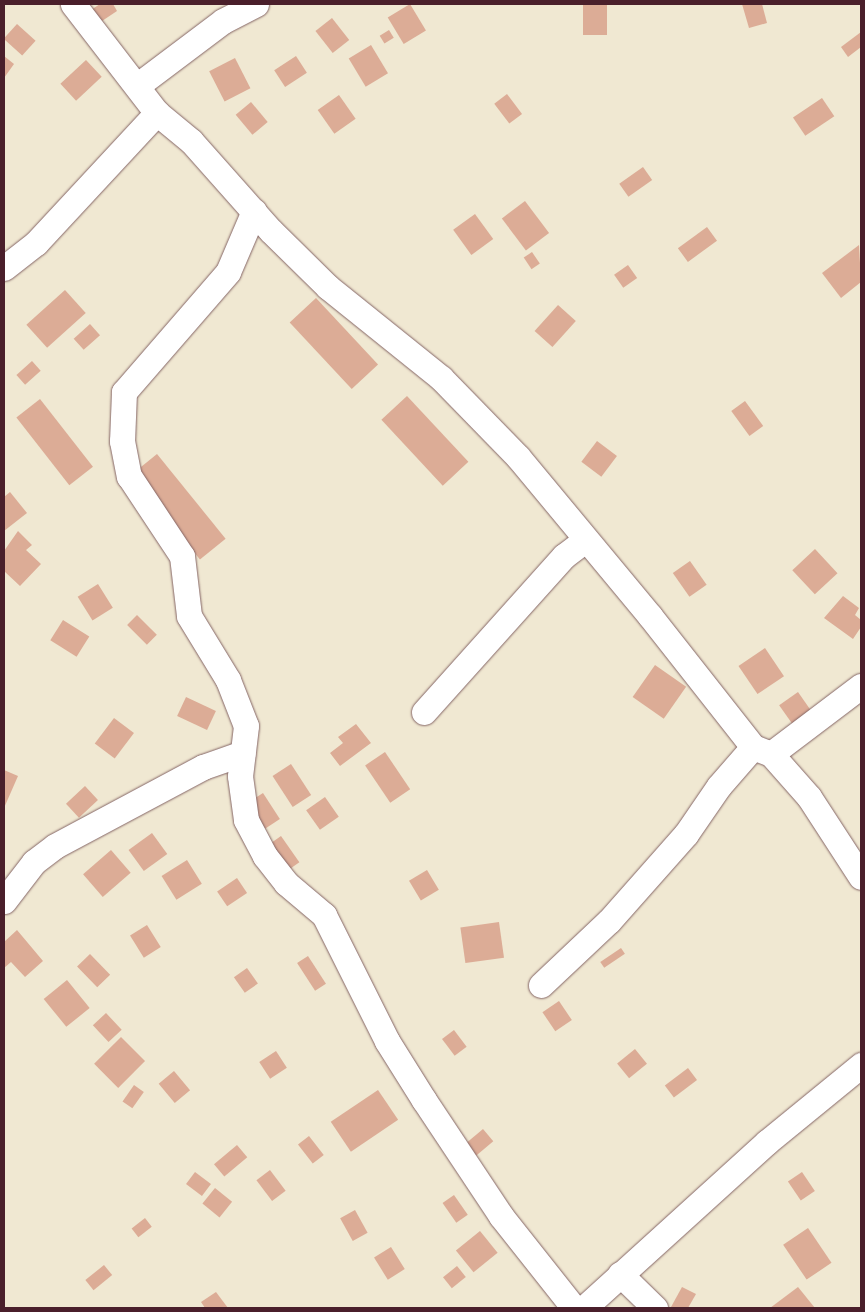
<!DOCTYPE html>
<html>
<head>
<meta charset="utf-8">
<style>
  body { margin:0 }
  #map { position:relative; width:865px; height:1312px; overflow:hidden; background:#f0e8d2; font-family:Dekko,sans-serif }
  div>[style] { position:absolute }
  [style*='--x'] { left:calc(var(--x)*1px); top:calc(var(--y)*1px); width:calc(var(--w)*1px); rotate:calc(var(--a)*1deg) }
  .building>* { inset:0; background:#dcac96; transform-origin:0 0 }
  .roads { filter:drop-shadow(0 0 1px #846565) drop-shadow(0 0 1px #846565) }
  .minor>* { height:25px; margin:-12.5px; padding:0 12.5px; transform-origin:12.5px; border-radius:12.5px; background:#fff }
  span { translate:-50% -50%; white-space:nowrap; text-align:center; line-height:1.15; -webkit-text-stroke:4.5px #f6f6f2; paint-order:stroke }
  .frame { position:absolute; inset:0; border:5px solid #4a1f2b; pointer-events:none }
</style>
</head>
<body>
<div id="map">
  <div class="building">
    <div style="clip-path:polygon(100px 4px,113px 4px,117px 11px,93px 27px,85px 14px)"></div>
    <div style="left:410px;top:4px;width:31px;height:26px;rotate:59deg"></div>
    <div style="left:583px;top:4px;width:24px;height:31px"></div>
    <div style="clip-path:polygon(742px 4px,762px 4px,767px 23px,749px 28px)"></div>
    <div style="left:332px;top:18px;width:28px;height:21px;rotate:52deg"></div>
    <div style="left:17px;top:24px;width:25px;height:20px;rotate:42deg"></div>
    <div style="left:389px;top:30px;width:9px;height:11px;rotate:58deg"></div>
    <div style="clip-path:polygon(861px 32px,861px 47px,848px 57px,841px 47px)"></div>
    <div style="left:371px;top:45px;width:33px;height:26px;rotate:59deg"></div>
    <div style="clip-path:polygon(4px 56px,14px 64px,4px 78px)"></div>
    <div style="left:296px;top:56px;width:20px;height:26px;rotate:57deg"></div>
    <div style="left:235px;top:58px;width:34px;height:29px;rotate:63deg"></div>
    <div style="left:86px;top:60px;width:23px;height:35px;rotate:47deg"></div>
    <div style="left:507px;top:94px;width:25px;height:16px;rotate:53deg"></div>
    <div style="left:339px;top:95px;width:29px;height:26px;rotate:55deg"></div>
    <div style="left:822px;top:98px;width:22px;height:35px;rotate:56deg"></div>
    <div style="left:251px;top:102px;width:26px;height:20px;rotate:50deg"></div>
    <div style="left:643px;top:167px;width:16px;height:29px;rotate:55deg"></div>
    <div style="left:525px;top:201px;width:40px;height:29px;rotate:53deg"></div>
    <div style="left:475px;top:214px;width:31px;height:27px;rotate:54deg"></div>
    <div style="left:707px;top:227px;width:17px;height:36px;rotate:54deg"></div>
    <div style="clip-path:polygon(859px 245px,861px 282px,841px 298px,822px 273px)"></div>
    <div style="left:532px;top:252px;width:14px;height:10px;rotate:56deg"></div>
    <div style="left:628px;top:265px;width:16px;height:17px;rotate:55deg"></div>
    <div style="left:65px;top:290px;width:31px;height:52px;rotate:48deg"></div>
    <div style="left:316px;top:298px;width:91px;height:36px;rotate:47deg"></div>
    <div style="left:558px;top:305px;width:24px;height:35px;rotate:42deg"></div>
    <div style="left:90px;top:324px;width:15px;height:22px;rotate:48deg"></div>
    <div style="left:32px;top:361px;width:13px;height:21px;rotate:48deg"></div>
    <div style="left:407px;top:396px;width:90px;height:35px;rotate:47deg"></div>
    <div style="left:40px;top:399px;width:86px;height:30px;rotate:52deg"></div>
    <div style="left:745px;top:401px;width:31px;height:17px;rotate:54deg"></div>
    <div style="left:597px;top:441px;width:25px;height:26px;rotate:37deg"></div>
    <div style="left:157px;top:454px;width:109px;height:33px;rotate:51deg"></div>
    <div style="clip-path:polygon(10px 492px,27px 513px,4px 531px,4px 497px)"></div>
    <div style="clip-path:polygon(18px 531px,32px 545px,26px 550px,41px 564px,20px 586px,4px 571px,4px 551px)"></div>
    <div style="left:815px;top:549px;width:33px;height:31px;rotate:47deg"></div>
    <div style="left:690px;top:561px;width:29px;height:21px;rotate:55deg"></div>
    <div style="left:98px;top:584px;width:28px;height:24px;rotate:58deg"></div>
    <div style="clip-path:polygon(843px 596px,859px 608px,855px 615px,861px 620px,861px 627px,853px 639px,824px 618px)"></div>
    <div style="left:137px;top:615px;width:28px;height:14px;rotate:45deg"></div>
    <div style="left:63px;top:620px;width:31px;height:24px;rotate:32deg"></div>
    <div style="left:765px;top:648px;width:34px;height:32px;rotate:56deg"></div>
    <div style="left:655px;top:665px;width:38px;height:39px;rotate:35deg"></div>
    <div style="left:798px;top:692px;width:24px;height:23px;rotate:55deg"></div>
    <div style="left:186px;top:697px;width:33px;height:21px;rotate:25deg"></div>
    <div style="left:114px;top:718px;width:25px;height:32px;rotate:37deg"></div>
    <div style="clip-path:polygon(356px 724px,371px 743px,340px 766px,330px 753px,343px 743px,338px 737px)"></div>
    <div style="left:385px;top:752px;width:45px;height:24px;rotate:56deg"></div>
    <div style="left:291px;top:764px;width:37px;height:22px;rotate:57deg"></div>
    <div style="clip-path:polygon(4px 770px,18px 776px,4px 808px)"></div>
    <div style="left:85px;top:786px;width:19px;height:26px;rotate:47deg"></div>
    <div style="left:263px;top:793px;width:31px;height:20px;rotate:57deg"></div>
    <div style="left:325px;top:797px;width:24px;height:23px;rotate:55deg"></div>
    <div style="left:152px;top:833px;width:26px;height:29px;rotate:54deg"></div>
    <div style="left:281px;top:836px;width:32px;height:13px;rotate:55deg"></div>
    <div style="left:111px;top:850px;width:30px;height:37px;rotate:49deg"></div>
    <div style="left:187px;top:860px;width:28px;height:30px;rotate:58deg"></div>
    <div style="left:427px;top:870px;width:23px;height:21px;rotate:59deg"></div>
    <div style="left:237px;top:878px;width:18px;height:24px;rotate:56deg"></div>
    <div style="left:499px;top:922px;width:36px;height:39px;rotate:82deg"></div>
    <div style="left:147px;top:925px;width:26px;height:20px;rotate:58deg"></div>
    <div style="clip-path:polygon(17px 930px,43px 961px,25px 977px,11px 962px,4px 968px,4px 942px)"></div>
    <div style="left:621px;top:948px;width:7px;height:25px;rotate:56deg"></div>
    <div style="left:90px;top:954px;width:29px;height:18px;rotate:46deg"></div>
    <div style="left:308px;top:956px;width:33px;height:13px;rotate:57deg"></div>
    <div style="left:247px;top:968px;width:19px;height:16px;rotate:55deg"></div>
    <div style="left:67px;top:980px;width:36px;height:30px;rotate:51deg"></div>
    <div style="left:559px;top:1001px;width:23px;height:20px;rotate:56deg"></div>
    <div style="left:106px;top:1013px;width:23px;height:18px;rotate:47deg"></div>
    <div style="left:454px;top:1030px;width:21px;height:15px;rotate:53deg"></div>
    <div style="left:121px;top:1037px;width:34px;height:38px;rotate:45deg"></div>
    <div style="left:635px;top:1049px;width:19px;height:23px;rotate:51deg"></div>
    <div style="left:276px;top:1051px;width:20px;height:20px;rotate:57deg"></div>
    <div style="left:688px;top:1068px;width:15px;height:29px;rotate:53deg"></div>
    <div style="left:174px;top:1071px;width:25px;height:20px;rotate:50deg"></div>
    <div style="left:134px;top:1085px;width:12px;height:20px;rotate:35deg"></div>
    <div style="left:378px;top:1090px;width:36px;height:57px;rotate:56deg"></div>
    <div style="left:483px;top:1129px;width:16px;height:28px;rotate:50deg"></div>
    <div style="left:309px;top:1136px;width:24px;height:14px;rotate:52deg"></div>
    <div style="left:237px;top:1145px;width:16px;height:30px;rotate:50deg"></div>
    <div style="left:270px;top:1170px;width:26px;height:17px;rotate:53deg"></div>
    <div style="left:195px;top:1172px;width:20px;height:15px;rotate:37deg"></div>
    <div style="left:802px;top:1172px;width:23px;height:17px;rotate:56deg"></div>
    <div style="left:215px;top:1188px;width:22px;height:20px;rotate:39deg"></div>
    <div style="left:454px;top:1195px;width:24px;height:14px;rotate:55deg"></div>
    <div style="left:355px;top:1210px;width:26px;height:17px;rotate:61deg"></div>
    <div style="left:145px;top:1218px;width:11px;height:17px;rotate:52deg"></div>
    <div style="left:808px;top:1228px;width:42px;height:30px;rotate:56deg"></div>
    <div style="left:480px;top:1231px;width:28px;height:31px;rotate:51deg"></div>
    <div style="left:391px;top:1247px;width:26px;height:20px;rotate:58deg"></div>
    <div style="left:104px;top:1265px;width:13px;height:24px;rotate:51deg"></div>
    <div style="left:457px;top:1266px;width:14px;height:18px;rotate:51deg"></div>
    <div style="clip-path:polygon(682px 1287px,696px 1294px,688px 1308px,673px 1308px,671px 1307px)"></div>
    <div style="clip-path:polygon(798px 1287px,815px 1308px,770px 1308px)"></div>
    <div style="clip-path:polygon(216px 1292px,228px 1308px,205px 1308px,201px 1302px)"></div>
  </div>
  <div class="roads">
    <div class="minor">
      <div style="--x:73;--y:4;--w:138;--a:52.4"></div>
      <div style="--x:157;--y:113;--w:44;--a:39.5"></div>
      <div style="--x:191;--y:141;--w:120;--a:48.4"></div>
      <div style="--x:271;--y:231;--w:80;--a:44.5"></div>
      <div style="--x:328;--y:287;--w:145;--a:38.8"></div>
      <div style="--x:441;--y:378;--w:110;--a:45.7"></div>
      <div style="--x:518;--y:457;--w:207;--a:50.3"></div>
      <div style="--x:650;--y:616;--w:167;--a:51.8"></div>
      <div style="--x:753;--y:747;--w:19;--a:21"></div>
      <div style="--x:771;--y:754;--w:57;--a:48.5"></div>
      <div style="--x:809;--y:797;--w:95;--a:57"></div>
      <div style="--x:138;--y:85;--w:106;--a:-37"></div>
      <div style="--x:223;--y:21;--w:37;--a:-27"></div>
      <div style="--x:254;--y:211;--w:66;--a:113.1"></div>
      <div style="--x:228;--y:272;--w:159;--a:130.9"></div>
      <div style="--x:124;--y:392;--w:49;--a:92.3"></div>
      <div style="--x:122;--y:441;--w:36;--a:79"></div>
      <div style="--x:129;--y:476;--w:96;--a:56.5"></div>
      <div style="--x:182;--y:556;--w:60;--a:83.3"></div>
      <div style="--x:189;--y:616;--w:75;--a:58.6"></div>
      <div style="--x:228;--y:680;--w:49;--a:68.6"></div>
      <div style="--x:246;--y:726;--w:50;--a:96.8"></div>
      <div style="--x:240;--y:776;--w:44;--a:82.2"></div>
      <div style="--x:246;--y:820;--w:41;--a:62.2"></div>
      <div style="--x:265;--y:856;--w:34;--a:52"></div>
      <div style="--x:286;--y:883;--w:50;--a:40.1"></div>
      <div style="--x:324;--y:915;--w:141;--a:63.4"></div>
      <div style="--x:387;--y:1041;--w:70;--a:57.9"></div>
      <div style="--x:424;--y:1100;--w:139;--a:56.4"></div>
      <div style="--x:501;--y:1216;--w:117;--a:51.6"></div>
      <div style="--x:4;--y:268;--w:41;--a:-38"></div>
      <div style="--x:36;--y:243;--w:178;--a:-47.1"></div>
      <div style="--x:424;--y:712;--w:210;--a:-48.1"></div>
      <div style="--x:564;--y:556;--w:26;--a:-37"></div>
      <div style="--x:771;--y:754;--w:113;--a:-37.1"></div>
      <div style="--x:4;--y:901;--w:49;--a:-52.4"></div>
      <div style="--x:34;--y:862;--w:26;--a:-37"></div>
      <div style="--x:55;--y:846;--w:168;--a:-28.1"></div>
      <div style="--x:203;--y:767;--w:42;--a:-19.3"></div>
      <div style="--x:541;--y:985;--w:93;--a:-43.3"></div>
      <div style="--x:609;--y:921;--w:116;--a:-48.5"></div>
      <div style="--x:686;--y:834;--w:58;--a:-55.5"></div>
      <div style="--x:719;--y:786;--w:52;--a:-48.9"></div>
      <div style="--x:620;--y:1274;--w:49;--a:44.2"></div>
      <div style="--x:584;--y:1308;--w:247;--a:-42.2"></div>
      <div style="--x:767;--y:1142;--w:122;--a:-39.3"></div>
    </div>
  </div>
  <div class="frame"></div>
</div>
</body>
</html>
